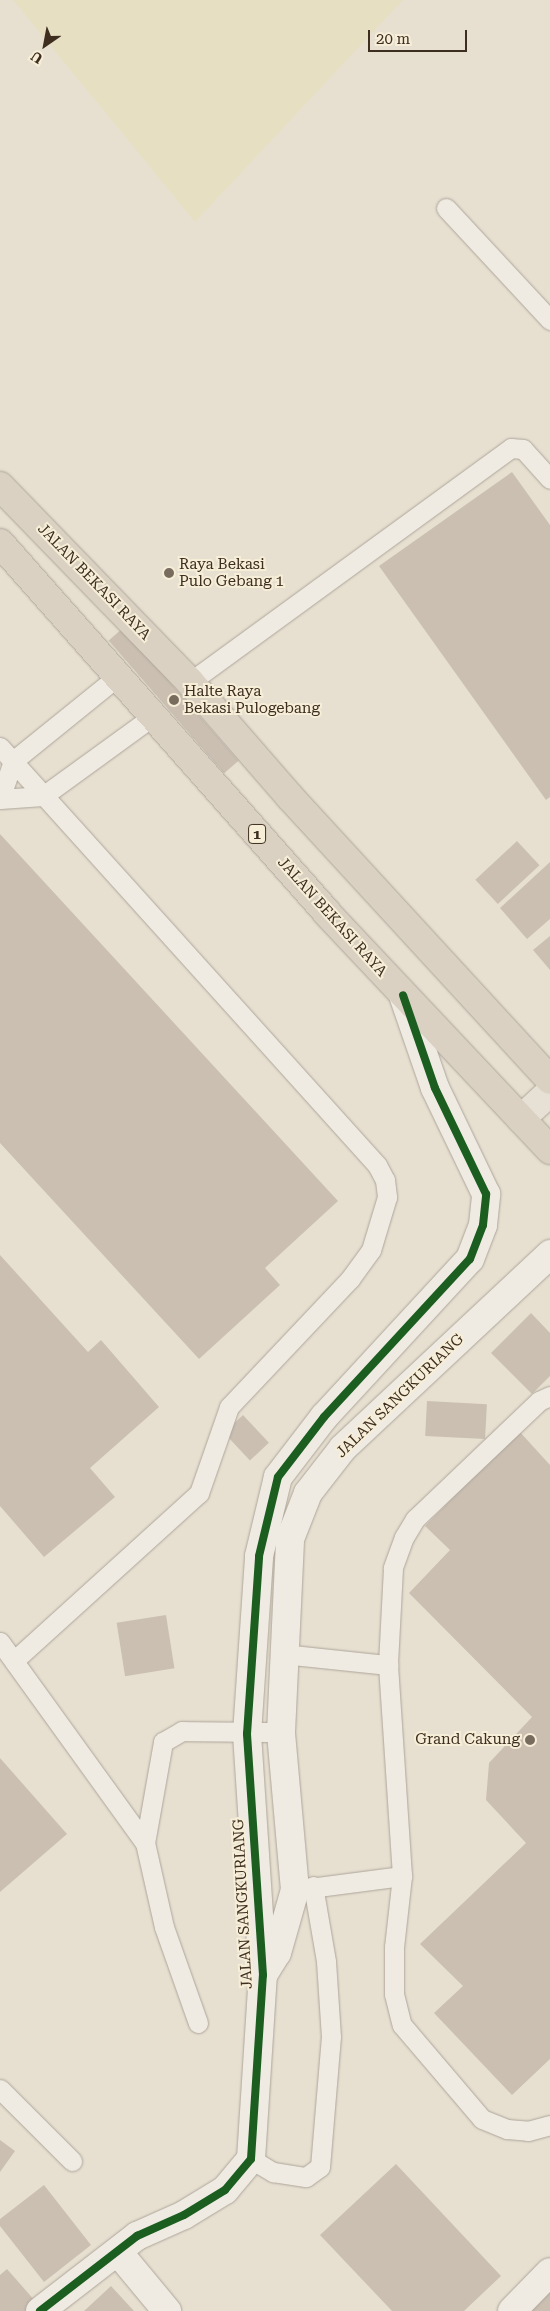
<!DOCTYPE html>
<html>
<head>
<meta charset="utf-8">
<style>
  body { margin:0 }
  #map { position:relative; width:550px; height:2311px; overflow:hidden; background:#e7e0d1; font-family:"Roboto Serif",serif }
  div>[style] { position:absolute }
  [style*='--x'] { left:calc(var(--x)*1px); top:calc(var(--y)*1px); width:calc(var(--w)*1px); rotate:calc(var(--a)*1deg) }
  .farmland>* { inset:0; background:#e6dfc2 }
  .building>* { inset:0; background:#cbbfb2; transform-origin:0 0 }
  .roads { filter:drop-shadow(0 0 1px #ada599) drop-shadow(0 0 1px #ada599) }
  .lane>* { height:19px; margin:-9.5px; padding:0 9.5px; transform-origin:9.5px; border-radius:9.5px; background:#efebe3 }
  .street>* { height:28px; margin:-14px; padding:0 14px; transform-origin:14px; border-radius:14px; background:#efebe3 }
  .secondary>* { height:28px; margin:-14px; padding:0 14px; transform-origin:14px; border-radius:14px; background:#efebe3 }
  .primary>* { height:28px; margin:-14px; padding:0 14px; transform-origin:14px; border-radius:14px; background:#e6e1d4 }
  .highway>* { height:28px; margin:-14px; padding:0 14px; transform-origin:14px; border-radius:14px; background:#dad1c2 }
  .cycleway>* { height:8px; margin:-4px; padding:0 4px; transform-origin:4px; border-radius:4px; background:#1b5e20 }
  .dots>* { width:14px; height:14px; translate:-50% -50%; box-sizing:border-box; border:2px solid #f7eed8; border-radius:50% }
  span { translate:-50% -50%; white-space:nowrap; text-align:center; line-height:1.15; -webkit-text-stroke:4px #f7eed8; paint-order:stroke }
  .shield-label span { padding:1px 4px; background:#f7eed8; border:1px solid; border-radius:4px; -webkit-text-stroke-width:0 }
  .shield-label { font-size:14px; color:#3d2e20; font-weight:700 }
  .poi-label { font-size:15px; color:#3d2e20 }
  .left { translate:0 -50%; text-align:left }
  .right { translate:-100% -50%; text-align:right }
  .street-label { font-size:15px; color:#3d2e20 }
  .north { position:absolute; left:20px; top:20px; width:50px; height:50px; -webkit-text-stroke:4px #f7eed8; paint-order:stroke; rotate:213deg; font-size:14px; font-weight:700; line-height:20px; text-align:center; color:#3d2e20 }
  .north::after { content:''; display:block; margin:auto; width:18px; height:22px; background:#3d2e20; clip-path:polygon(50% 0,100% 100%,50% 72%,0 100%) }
  .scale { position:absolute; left:368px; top:30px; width:99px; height:22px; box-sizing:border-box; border:2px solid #3d2e20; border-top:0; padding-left:6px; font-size:15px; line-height:18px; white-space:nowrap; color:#3d2e20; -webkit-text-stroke:4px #f7eed8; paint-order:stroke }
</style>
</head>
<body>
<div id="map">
  <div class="farmland">
    <div style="clip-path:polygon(13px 0,403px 0,195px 222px)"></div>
  </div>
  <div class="building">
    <div style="clip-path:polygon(512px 472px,550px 525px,550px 797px,546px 800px,379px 566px)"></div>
    <div style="left:123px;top:628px;width:176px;height:19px;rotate:49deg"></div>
    <div style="clip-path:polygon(0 834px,338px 1201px,265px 1268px,280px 1285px,199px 1359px,0 1143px)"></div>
    <div style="left:517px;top:841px;width:33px;height:57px;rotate:47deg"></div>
    <div style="clip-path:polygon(550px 862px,550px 919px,527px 939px,500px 908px)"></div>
    <div style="clip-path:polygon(550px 936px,550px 970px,533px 950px)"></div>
    <div style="clip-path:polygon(0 1255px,88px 1352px,101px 1340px,159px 1407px,90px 1468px,115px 1497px,44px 1557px,0 1506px)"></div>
    <div style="clip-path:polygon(531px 1313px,550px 1333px,550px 1376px,532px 1394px,491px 1353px)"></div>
    <div style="left:427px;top:1401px;width:60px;height:35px;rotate:3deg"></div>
    <div style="left:243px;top:1415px;width:38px;height:26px;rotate:47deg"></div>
    <div style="clip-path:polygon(519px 1431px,550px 1465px,550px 2059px,512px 2095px,434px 2013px,463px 1986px,420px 1944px,526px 1843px,486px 1800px,489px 1763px,532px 1717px,409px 1593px,450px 1550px,425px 1526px)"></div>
    <div style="left:166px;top:1615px;width:54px;height:50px;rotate:81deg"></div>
    <div style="clip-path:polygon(0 1758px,67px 1834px,0 1892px)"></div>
    <div style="clip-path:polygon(0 2140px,15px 2151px,0 2172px)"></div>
    <div style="clip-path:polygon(396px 2164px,501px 2276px,464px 2311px,392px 2311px,320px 2235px)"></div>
    <div style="clip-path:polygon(44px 2185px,91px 2245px,44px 2282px,0 2226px,0 2219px)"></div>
    <div style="clip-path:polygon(7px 2269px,36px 2302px,25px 2311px,0 2311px,0 2275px)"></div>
    <div style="clip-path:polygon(550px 2283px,550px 2311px,522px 2311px)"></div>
    <div style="clip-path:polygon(111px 2286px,134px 2311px,84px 2311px)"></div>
  </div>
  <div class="roads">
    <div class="lane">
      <div style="--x:446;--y:208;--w:153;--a:47.1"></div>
      <div style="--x:190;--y:682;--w:397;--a:-36.1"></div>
      <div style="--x:511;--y:448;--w:12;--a:5"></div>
      <div style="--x:523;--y:449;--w:40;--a:48"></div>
      <div style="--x:0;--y:747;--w:563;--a:47.95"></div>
      <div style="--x:377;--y:1165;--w:17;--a:62"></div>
      <div style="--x:385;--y:1180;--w:17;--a:83"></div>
      <div style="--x:387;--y:1197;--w:55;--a:106.8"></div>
      <div style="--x:371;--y:1250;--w:36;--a:126"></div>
      <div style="--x:350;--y:1279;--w:176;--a:133.4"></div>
      <div style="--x:229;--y:1407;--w:91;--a:109.2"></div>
      <div style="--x:199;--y:1493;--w:248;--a:137.8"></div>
      <div style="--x:0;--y:799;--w:43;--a:-4"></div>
      <div style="--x:43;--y:796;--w:136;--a:-36"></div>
      <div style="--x:0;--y:799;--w:40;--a:-71.1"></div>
      <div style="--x:13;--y:761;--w:135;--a:-39"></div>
      <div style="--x:550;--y:1396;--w:12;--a:156"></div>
      <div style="--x:539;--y:1401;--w:171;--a:136.4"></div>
      <div style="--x:415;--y:1519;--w:21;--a:121"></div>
      <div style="--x:404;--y:1537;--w:33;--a:110"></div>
      <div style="--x:393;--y:1568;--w:97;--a:93"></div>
      <div style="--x:388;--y:1665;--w:211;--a:86.2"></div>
      <div style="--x:402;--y:1876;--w:71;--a:96.4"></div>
      <div style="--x:394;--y:1947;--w:47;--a:90"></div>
      <div style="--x:394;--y:1994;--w:32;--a:76"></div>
      <div style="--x:402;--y:2025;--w:123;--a:49.6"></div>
      <div style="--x:482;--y:2119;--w:27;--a:22"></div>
      <div style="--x:507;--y:2129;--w:21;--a:5"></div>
      <div style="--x:528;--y:2131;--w:23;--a:-15"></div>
      <div style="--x:0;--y:1642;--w:248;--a:54.2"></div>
      <div style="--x:283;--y:1654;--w:106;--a:6"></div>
      <div style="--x:302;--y:1889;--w:101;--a:-7.4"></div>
      <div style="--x:198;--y:2023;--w:102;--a:-109.5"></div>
      <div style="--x:164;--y:1927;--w:86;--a:-102.7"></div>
      <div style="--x:145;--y:1843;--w:103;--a:-79.9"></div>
      <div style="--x:163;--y:1742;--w:22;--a:-30"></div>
      <div style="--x:182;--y:1731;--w:99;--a:0.6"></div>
      <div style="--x:0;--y:2089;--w:102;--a:45"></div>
      <div style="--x:251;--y:2159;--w:26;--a:31"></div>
      <div style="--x:273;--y:2172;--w:33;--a:9"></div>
      <div style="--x:306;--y:2177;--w:17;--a:-36"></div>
      <div style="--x:320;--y:2167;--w:130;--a:-85.2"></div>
      <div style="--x:331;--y:2037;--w:76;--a:-93.8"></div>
      <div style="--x:326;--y:1961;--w:76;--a:-99.8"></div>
    </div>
    <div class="street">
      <div style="--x:118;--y:2252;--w:77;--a:50.3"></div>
      <div style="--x:512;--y:2311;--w:54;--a:-45.7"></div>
    </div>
    <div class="secondary">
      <div style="--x:263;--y:1975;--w:26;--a:-58"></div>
      <div style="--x:277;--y:1953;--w:66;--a:-74.1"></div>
      <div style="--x:295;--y:1890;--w:159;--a:-95.1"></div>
      <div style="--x:281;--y:1732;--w:193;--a:-87.3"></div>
      <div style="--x:290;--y:1539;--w:49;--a:-68.6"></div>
      <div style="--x:308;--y:1493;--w:57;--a:-52.1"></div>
      <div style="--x:343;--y:1448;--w:284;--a:-43.1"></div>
      <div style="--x:40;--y:2311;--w:123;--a:-37.7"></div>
      <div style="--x:137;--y:2236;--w:51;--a:-24.1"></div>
      <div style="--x:184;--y:2215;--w:48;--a:-31.4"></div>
      <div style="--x:225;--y:2190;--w:40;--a:-50"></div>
      <div style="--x:251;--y:2159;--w:184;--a:-86.3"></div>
      <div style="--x:263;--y:1975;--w:242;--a:-93.8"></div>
      <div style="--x:247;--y:1734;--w:178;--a:-86.1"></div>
      <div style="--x:259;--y:1556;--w:81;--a:-76.5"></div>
      <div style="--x:278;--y:1477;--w:76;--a:-52.5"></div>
      <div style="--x:324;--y:1417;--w:215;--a:-47.3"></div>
      <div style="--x:470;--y:1259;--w:36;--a:-69"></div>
      <div style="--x:483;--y:1225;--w:31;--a:-84"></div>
      <div style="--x:486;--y:1194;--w:118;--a:-115.7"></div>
      <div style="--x:435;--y:1088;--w:98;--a:-109"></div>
    </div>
    <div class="primary">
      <div style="--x:521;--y:1119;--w:40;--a:-43"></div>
    </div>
    <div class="highway">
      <div style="--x:0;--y:486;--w:273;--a:45.9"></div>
      <div style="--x:190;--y:682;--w:152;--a:49"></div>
      <div style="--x:290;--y:797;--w:384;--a:47.4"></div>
      <div style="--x:0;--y:543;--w:492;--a:48.5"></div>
      <div style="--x:326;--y:912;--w:327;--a:46.7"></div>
    </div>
  </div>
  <div class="cycleway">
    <div style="--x:40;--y:2311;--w:123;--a:-37.7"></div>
    <div style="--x:137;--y:2236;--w:51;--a:-24.1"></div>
    <div style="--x:184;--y:2215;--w:48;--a:-31.4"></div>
    <div style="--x:225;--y:2190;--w:40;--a:-50"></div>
    <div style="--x:251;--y:2159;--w:184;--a:-86.3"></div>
    <div style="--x:263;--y:1975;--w:242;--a:-93.8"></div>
    <div style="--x:247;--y:1734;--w:178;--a:-86.1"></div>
    <div style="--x:259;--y:1556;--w:81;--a:-76.5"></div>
    <div style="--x:278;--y:1477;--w:76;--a:-52.5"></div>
    <div style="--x:324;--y:1417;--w:215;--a:-47.3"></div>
    <div style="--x:470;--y:1259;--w:36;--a:-69"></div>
    <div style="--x:483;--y:1225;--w:31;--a:-84"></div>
    <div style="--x:486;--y:1194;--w:118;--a:-115.7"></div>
    <div style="--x:435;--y:1088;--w:98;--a:-109"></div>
  </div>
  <div class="dots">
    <div style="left:169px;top:573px;background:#786c5e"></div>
    <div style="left:174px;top:700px;background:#786c5e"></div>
    <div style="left:530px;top:1740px;background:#786c5e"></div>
  </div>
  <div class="shield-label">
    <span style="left:257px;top:834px">1</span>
  </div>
  <div class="poi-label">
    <span class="left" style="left:179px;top:573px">Raya Bekasi<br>Pulo Gebang 1</span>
    <span class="left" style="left:184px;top:700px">Halte Raya<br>Bekasi Pulogebang</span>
    <span class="right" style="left:520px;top:1740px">Grand Cakung</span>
  </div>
  <div class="street-label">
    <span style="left:94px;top:582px;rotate:46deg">JALAN BEKASI RAYA</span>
    <span style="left:332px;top:917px;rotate:48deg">JALAN BEKASI RAYA</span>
    <span style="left:400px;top:1396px;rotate:-44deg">JALAN SANGKURIANG</span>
    <span style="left:243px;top:1904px;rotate:-93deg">JALAN SANGKURIANG</span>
  </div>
  <div class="north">U</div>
  <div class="scale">20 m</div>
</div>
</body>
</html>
